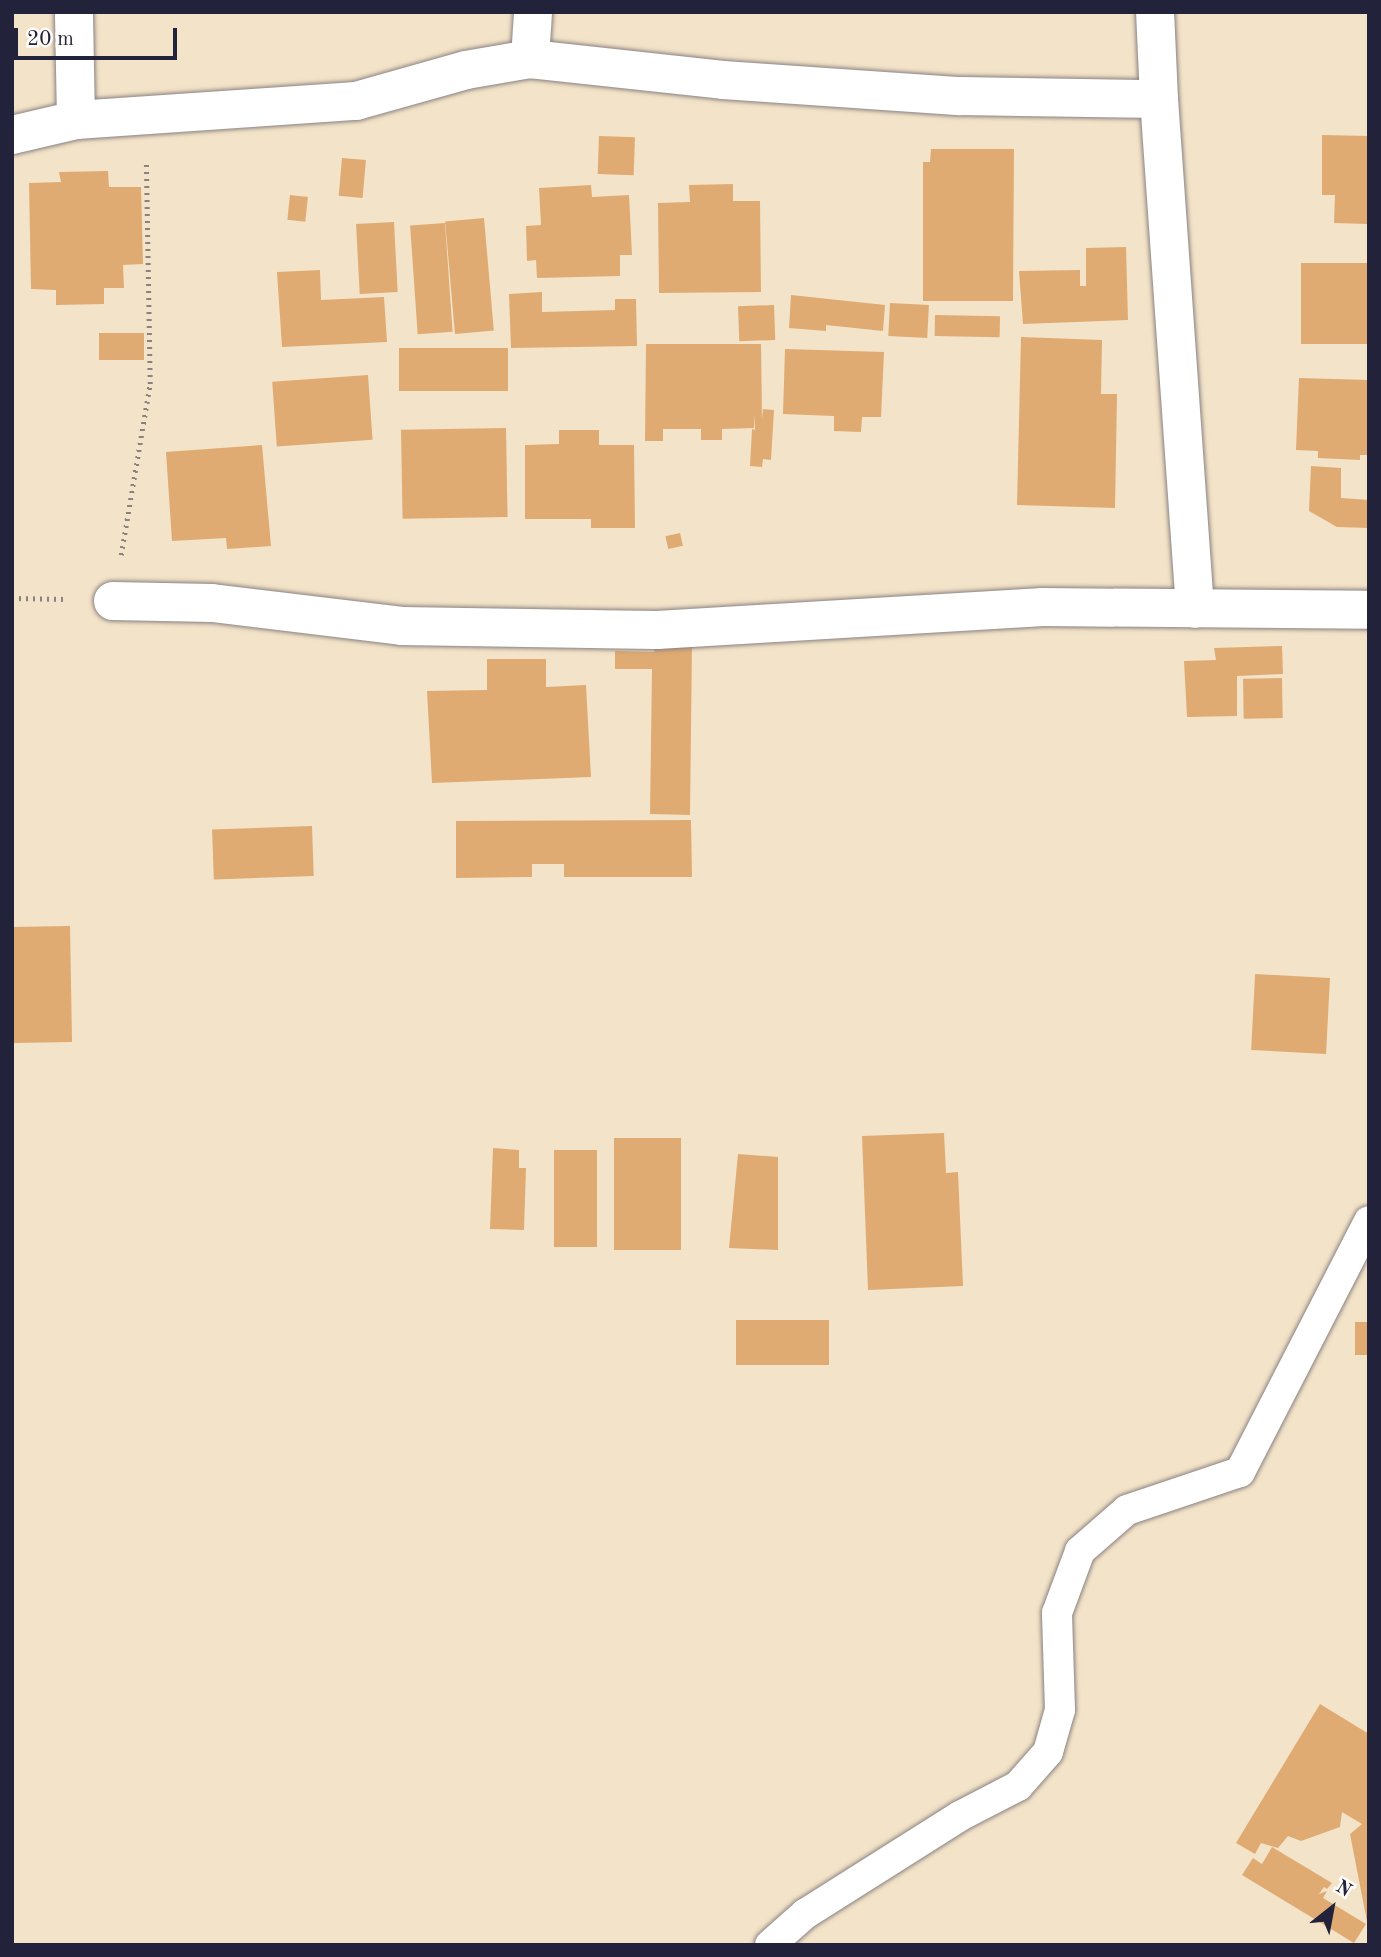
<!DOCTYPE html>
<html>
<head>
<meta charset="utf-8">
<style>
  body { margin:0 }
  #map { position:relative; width:1381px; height:1957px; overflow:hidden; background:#f3e3c8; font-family:"Old Standard TT",serif }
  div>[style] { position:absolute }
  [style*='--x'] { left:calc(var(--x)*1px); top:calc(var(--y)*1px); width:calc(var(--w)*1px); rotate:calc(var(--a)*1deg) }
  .building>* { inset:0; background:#e0ab72; transform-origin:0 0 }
  .path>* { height:4.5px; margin-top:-2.25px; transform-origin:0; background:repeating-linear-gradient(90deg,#8a8282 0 2px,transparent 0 7px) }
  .roads { filter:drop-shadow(0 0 2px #8a8282) drop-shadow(0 0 2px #8a8282) }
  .lane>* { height:30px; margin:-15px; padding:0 15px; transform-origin:15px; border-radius:15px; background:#fff }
  .street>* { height:38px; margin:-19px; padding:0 19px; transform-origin:19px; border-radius:19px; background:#fff }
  span { translate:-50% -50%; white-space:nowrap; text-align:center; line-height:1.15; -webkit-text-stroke:5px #fdfcf7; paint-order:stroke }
  .frame { position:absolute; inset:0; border:14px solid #22223b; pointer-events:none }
  .north { position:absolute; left:1297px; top:1873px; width:70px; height:70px; -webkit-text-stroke:5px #fdfcf7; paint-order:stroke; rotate:31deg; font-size:19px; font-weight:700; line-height:28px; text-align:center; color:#22223b }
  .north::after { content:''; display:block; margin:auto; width:24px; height:32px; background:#22223b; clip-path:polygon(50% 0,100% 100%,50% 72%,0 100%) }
  .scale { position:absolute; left:14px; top:28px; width:163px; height:32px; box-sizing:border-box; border:4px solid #22223b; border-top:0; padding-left:9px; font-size:21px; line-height:24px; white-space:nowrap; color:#22223b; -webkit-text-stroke:5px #fdfcf7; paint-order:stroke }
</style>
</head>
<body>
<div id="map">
  <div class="building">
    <div style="clip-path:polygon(1322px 135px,1369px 136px,1369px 224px,1334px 223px,1335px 195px,1322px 195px)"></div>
    <div style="left:599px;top:136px;width:36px;height:38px;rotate:2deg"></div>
    <div style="clip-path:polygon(931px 149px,1014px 149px,1013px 301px,923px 301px,923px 162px,930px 162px)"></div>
    <div style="left:342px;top:158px;width:24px;height:38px;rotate:5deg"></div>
    <div style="clip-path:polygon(108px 171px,109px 187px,141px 187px,143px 264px,123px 265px,124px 288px,104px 288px,104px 304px,56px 305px,56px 290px,31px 289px,29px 183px,61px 182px,59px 172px)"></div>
    <div style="clip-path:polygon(733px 184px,733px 201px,760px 201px,761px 292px,659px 293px,658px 203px,690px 202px,689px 185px)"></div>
    <div style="clip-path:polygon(591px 185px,592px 197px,629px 195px,632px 255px,620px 255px,620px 276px,537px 278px,536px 260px,527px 261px,526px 226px,541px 225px,539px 188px)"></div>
    <div style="left:290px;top:195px;width:18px;height:25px;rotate:6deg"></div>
    <div style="left:484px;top:218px;width:113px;height:39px;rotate:85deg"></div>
    <div style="left:394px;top:222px;width:70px;height:38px;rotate:87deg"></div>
    <div style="left:445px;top:223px;width:109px;height:35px;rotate:86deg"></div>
    <div style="clip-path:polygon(1126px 247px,1128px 320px,1023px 324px,1019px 271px,1080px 270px,1080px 286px,1086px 286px,1086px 248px)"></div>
    <div style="left:1301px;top:263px;width:68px;height:81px"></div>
    <div style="clip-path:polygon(320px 270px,321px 300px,384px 297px,387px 342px,282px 347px,277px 272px)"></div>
    <div style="clip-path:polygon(542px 292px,542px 312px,615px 310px,615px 299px,636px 299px,637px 346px,511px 348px,509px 294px)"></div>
    <div style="clip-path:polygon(791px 295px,885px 305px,883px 331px,826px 325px,826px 331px,789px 328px)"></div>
    <div style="left:890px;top:303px;width:39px;height:33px;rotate:3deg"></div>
    <div style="left:774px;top:305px;width:35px;height:36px;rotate:88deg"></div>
    <div style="left:935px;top:315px;width:65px;height:21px;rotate:1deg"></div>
    <div style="left:144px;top:333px;width:27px;height:45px;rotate:90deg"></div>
    <div style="clip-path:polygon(1021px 337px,1102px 340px,1101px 394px,1117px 394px,1115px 508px,1017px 505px)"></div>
    <div style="clip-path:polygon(646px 344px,761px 344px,762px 419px,763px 409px,774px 410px,771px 460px,763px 459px,762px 467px,750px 466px,752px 429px,755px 430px,755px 414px,754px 428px,722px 429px,722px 440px,701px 440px,701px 429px,663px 429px,663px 441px,645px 441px)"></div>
    <div style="left:399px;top:348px;width:109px;height:43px"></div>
    <div style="clip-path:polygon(785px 349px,884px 352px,881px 417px,862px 417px,861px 432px,834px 431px,834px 416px,783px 414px)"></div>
    <div style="left:368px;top:375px;width:65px;height:96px;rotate:86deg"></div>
    <div style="clip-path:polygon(1299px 378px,1369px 380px,1369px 455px,1360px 455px,1360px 460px,1318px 458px,1318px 451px,1296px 450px)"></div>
    <div style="left:506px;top:428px;width:89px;height:105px;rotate:89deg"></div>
    <div style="clip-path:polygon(559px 430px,599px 430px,599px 445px,634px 445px,635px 528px,591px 528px,591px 519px,525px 519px,525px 445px,559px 444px)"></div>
    <div style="clip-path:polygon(262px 445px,271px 546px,227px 549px,226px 538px,172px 541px,166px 452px)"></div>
    <div style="clip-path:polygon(1311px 466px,1341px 468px,1341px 498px,1369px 500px,1369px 528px,1337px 527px,1309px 511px)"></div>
    <div style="left:680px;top:533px;width:13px;height:15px;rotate:77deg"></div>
    <div style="clip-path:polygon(654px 643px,692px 644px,690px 815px,650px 814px,652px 669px,615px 669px,615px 651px,654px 652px)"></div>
    <div style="clip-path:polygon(1282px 646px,1283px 674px,1237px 676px,1237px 716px,1187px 717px,1184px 661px,1216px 660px,1214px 648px)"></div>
    <div style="clip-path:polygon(487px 659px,546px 659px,546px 687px,586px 685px,591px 777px,432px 783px,427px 691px,487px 690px)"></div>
    <div style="left:1282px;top:678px;width:40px;height:39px;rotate:89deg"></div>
    <div style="clip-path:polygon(691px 820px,692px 877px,564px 877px,564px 864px,532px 864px,532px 877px,456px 878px,456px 821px)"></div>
    <div style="left:312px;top:826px;width:50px;height:100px;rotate:88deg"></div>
    <div style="left:70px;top:926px;width:116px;height:58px;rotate:89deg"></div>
    <div style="left:1330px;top:978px;width:76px;height:75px;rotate:93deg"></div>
    <div style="clip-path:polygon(944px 1133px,946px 1173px,958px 1172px,963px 1286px,868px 1290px,862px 1136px)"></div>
    <div style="left:614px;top:1138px;width:67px;height:112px"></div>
    <div style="clip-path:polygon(493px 1148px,519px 1150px,519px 1168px,526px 1168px,524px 1230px,490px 1229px)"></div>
    <div style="left:554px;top:1150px;width:43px;height:97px"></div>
    <div style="clip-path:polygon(738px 1154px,778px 1157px,778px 1250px,729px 1248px)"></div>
    <div style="left:736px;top:1320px;width:93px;height:45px"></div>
    <div style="left:1355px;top:1322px;width:14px;height:33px"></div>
    <div style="clip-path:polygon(1320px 1704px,1369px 1734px,1369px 1932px,1350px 1834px,1362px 1824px,1342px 1812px,1340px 1827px,1301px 1841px,1288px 1836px,1278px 1848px,1261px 1843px,1255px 1854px,1236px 1843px)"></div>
    <div style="clip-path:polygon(1272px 1847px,1332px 1883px,1327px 1889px,1324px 1887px,1319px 1894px,1327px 1891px,1323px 1898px,1366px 1924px,1354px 1943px,1242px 1875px,1253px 1858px,1262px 1864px)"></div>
  </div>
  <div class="path">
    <div style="--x:121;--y:555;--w:173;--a:-80.4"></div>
    <div style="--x:150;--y:384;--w:220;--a:-91"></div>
    <div style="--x:12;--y:598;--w:55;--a:1"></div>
  </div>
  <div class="roads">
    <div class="lane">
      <div style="--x:770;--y:1945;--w:47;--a:-41.5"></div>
      <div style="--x:805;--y:1914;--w:183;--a:-32.3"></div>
      <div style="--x:960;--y:1816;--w:65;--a:-27.3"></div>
      <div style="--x:1018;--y:1786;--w:45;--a:-48.6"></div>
      <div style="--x:1048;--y:1752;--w:44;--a:-74.1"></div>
      <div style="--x:1060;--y:1710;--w:97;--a:-91.8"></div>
      <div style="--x:1057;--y:1613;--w:66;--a:-69.6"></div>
      <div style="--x:1080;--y:1551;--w:62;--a:-41.1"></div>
      <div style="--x:1127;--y:1510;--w:119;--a:-18.6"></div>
      <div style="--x:1240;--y:1472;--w:282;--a:-62.8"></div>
    </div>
    <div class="street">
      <div style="--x:530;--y:59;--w:194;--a:6.2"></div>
      <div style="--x:723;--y:80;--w:238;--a:3.9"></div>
      <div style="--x:960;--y:96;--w:199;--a:0.9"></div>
      <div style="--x:1159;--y:99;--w:87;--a:-92.6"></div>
      <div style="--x:1159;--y:99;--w:511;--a:85.96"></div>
      <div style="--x:76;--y:120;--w:281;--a:-3.9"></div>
      <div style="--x:356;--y:101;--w:114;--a:-15.7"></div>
      <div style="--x:466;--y:70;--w:65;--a:-9.8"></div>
      <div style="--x:530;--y:59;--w:47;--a:-86.3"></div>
      <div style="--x:12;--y:135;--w:66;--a:-13.2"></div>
      <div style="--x:76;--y:120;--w:108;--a:-91.1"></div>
      <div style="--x:113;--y:601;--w:99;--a:1.2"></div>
      <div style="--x:212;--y:603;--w:191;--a:6.9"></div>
      <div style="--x:402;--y:626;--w:255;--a:0.9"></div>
      <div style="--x:657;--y:630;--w:387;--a:-3.4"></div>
      <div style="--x:1043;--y:607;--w:326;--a:0.5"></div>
    </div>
  </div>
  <div class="frame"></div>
  <div class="north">N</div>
  <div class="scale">20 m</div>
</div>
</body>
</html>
